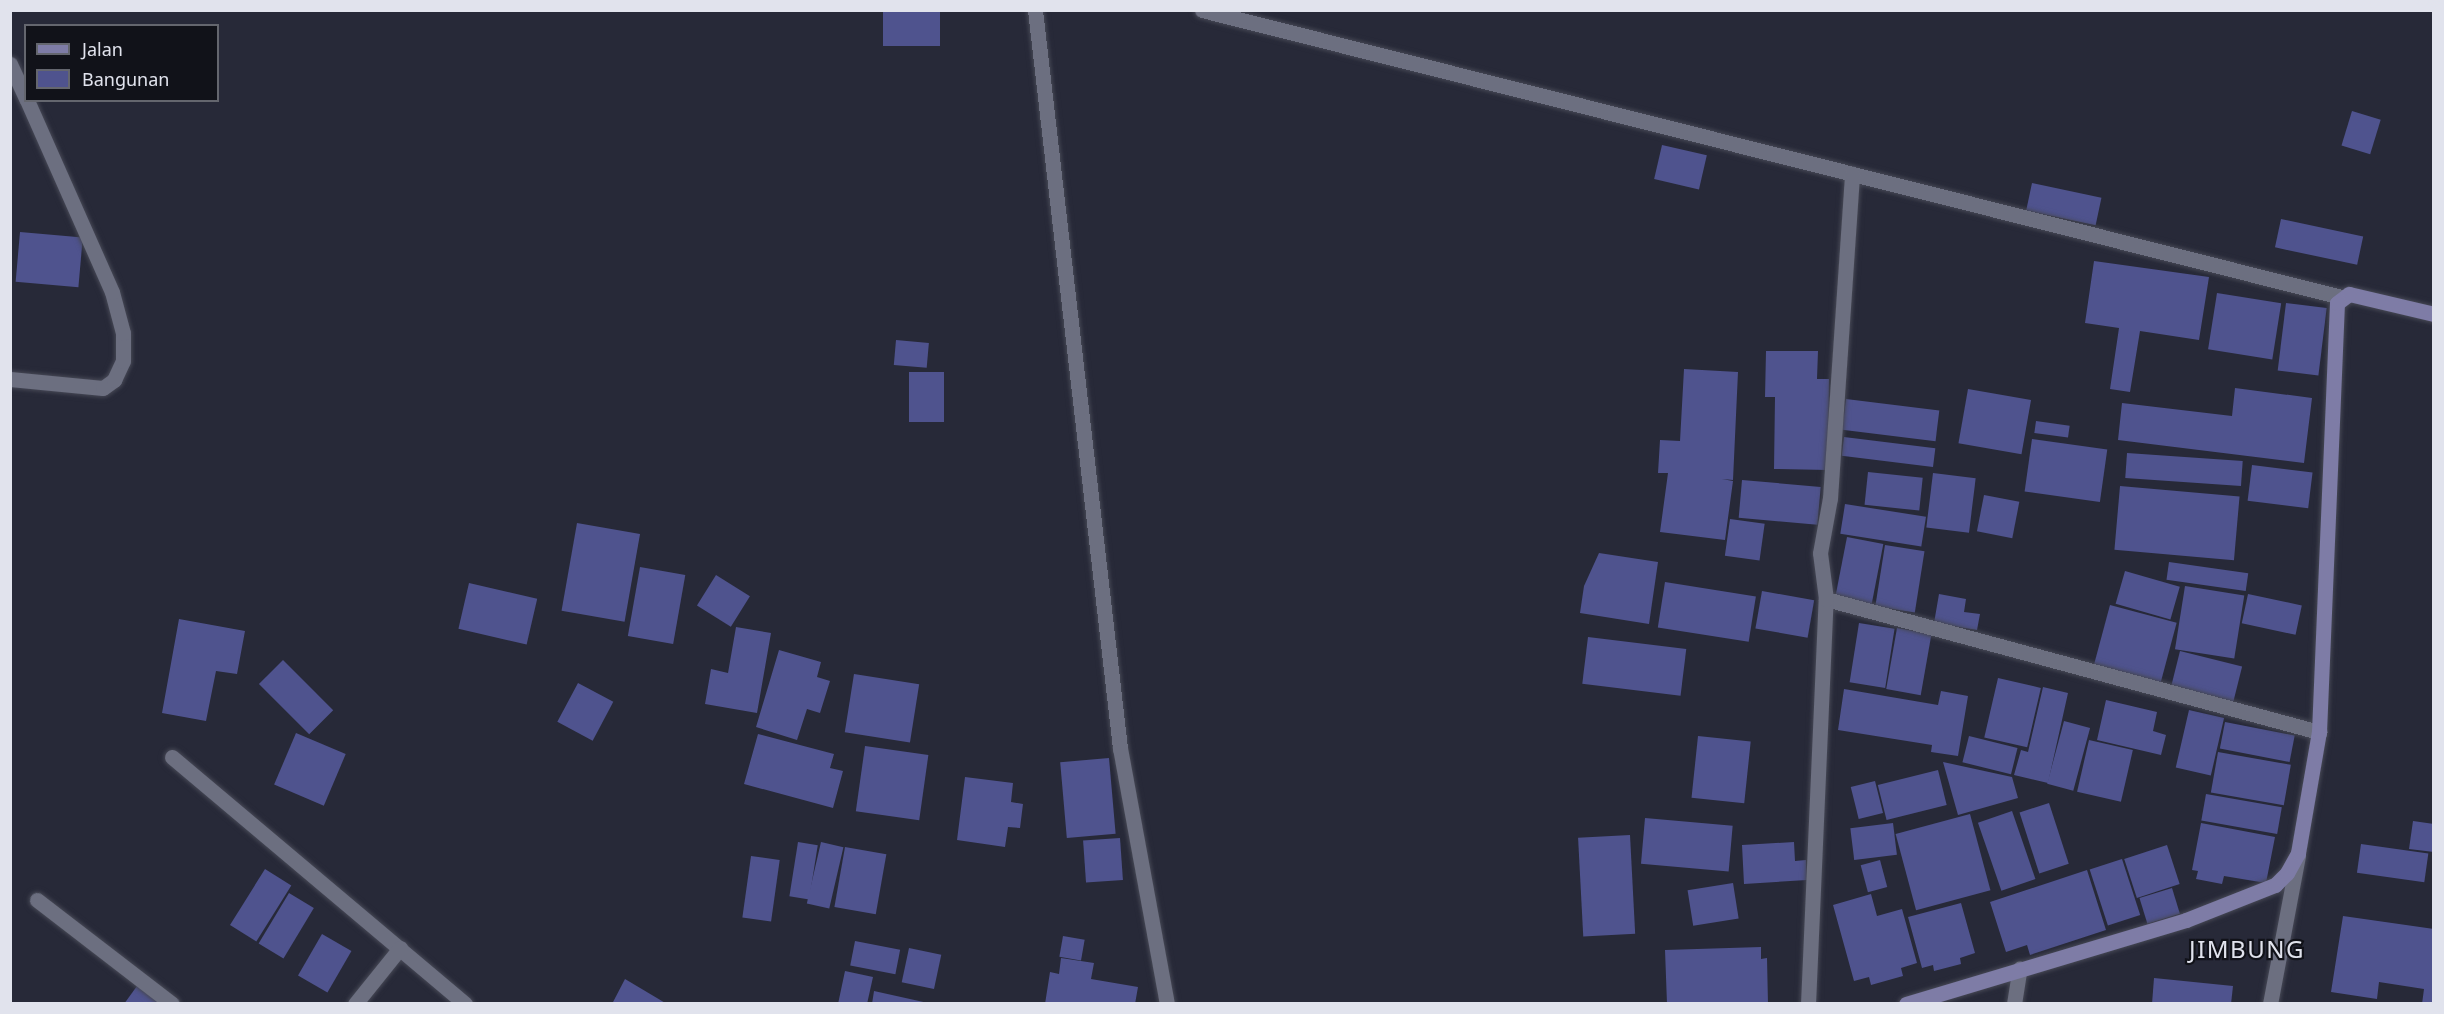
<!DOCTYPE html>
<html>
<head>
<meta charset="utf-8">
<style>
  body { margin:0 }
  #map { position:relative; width:2444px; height:1014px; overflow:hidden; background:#272938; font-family:"Noto Sans",sans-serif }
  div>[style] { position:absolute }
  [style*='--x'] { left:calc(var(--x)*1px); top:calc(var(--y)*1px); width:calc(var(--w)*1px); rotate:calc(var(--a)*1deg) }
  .building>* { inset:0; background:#4f538e; transform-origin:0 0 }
  .roads { filter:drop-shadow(0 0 2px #464855) drop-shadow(0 0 2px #464855) }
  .street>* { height:15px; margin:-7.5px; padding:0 7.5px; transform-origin:7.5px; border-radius:7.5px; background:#6c6f80 }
  .secondary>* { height:15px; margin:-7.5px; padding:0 7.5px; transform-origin:7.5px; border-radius:7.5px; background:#7e7ca6 }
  span { translate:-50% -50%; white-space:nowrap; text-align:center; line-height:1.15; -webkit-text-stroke:4.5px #111219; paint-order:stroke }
  .quarter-label { font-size:24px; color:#e1e3ed; letter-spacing:1.5px }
  .frame { position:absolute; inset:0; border:12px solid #e1e3ed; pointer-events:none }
  .legend { position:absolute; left:24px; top:24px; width:195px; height:78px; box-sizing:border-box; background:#111219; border:2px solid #64666e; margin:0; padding:8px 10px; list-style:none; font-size:18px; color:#e1e3ed }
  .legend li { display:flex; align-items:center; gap:12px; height:30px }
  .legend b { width:30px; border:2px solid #64666e }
</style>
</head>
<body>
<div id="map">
  <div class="building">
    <div style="left:883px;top:10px;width:57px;height:36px"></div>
    <div style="left:2352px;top:111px;width:30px;height:36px;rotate:17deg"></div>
    <div style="left:1662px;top:145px;width:46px;height:35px;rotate:13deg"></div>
    <div style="left:2032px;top:183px;width:71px;height:28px;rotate:12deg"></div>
    <div style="left:2281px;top:219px;width:84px;height:29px;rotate:12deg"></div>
    <div style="left:20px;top:232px;width:63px;height:50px;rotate:5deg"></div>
    <div style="clip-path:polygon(2094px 261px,2209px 277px,2199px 340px,2140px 331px,2130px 392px,2110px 389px,2119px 328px,2085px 323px)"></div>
    <div style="left:2217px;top:293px;width:65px;height:57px;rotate:9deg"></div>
    <div style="left:2286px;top:303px;width:41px;height:68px;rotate:7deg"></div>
    <div style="left:896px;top:340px;width:33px;height:25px;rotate:5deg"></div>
    <div style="clip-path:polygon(1766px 351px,1818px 351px,1817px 379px,1829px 379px,1828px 470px,1774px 469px,1775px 397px,1765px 397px)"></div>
    <div style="clip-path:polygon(1684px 369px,1738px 372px,1733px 480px,1722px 479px,1733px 481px,1725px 540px,1660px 532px,1668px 473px,1658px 473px,1660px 440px,1680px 441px)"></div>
    <div style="left:909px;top:372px;width:35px;height:50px"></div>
    <div style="clip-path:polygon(2235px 388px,2312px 398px,2304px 463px,2118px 440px,2122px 403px,2232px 416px)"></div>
    <div style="left:1968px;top:389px;width:64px;height:55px;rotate:10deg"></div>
    <div style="left:1846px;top:399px;width:94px;height:31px;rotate:7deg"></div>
    <div style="left:2036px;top:421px;width:34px;height:12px;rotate:8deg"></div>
    <div style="left:1844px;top:437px;width:92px;height:19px;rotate:7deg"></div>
    <div style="left:2032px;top:439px;width:76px;height:53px;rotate:8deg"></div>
    <div style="left:2127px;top:453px;width:116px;height:25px;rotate:4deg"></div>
    <div style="left:2252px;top:465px;width:61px;height:36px;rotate:7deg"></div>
    <div style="left:1868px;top:472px;width:55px;height:33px;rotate:6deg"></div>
    <div style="left:1933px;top:473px;width:43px;height:55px;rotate:7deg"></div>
    <div style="left:1742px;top:480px;width:79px;height:38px;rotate:5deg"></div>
    <div style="left:2120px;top:486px;width:120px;height:64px;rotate:5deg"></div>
    <div style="left:1984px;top:495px;width:36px;height:37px;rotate:11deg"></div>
    <div style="left:1845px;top:504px;width:82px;height:30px;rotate:9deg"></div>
    <div style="left:1730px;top:519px;width:35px;height:37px;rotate:8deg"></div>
    <div style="left:577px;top:523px;width:64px;height:89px;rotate:10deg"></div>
    <div style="left:1847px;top:537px;width:37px;height:62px;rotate:11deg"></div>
    <div style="left:1885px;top:545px;width:40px;height:62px;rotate:9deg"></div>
    <div style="clip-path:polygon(1599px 553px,1658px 562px,1649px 624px,1580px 613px,1584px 586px)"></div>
    <div style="left:2169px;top:562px;width:80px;height:18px;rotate:8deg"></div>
    <div style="left:640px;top:567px;width:46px;height:70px;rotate:10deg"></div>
    <div style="left:2125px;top:571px;width:57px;height:34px;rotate:16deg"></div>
    <div style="left:716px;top:575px;width:40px;height:36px;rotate:32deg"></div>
    <div style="left:1665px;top:582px;width:92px;height:46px;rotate:9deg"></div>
    <div style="left:469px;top:583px;width:70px;height:47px;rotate:13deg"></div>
    <div style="left:2185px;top:586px;width:60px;height:64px;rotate:9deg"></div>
    <div style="left:1762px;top:591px;width:53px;height:38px;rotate:10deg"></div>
    <div style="clip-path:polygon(1939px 594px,1966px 599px,1964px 612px,1980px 614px,1977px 630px,1934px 623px)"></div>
    <div style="left:2248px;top:594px;width:55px;height:30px;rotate:12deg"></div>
    <div style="left:2110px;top:605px;width:69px;height:64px;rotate:15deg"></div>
    <div style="clip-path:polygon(179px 619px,245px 631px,237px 674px,216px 671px,206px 721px,162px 713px)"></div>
    <div style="left:1859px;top:623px;width:36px;height:60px;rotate:9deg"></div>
    <div style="clip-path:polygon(736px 627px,771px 633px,757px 713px,705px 704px,711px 669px,728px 673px)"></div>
    <div style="left:1897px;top:628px;width:35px;height:62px;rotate:10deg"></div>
    <div style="left:1588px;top:637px;width:99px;height:47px;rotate:7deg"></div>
    <div style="clip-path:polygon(779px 650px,821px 662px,817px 677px,830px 681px,820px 713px,807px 709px,797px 740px,756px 727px)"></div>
    <div style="left:2180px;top:651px;width:64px;height:36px;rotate:14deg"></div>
    <div style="left:283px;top:660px;width:71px;height:34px;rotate:45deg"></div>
    <div style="left:854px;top:674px;width:66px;height:59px;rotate:9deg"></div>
    <div style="left:1998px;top:678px;width:44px;height:61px;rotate:13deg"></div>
    <div style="left:578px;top:683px;width:40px;height:44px;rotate:28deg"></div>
    <div style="clip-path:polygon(2043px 687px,2068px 693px,2048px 783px,2014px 775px,2021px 750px,2028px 752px)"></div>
    <div style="clip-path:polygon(1844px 689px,1938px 705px,1941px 691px,1968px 696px,1958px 756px,1931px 752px,1932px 745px,1838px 730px)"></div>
    <div style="clip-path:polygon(2106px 700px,2157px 712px,2153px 731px,2166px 735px,2161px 755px,2097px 740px)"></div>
    <div style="left:2189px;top:710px;width:36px;height:59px;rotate:13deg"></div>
    <div style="left:2064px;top:721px;width:27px;height:65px;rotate:15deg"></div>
    <div style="left:2225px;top:722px;width:71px;height:27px;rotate:11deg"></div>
    <div style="left:296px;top:733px;width:54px;height:56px;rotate:23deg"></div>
    <div style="clip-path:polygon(758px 734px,834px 754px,830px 768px,843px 771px,833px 808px,744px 784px)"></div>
    <div style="left:1698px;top:736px;width:53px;height:62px;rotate:6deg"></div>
    <div style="left:1969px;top:736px;width:50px;height:27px;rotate:14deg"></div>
    <div style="left:2089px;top:740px;width:45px;height:53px;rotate:13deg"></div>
    <div style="left:865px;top:746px;width:64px;height:66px;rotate:8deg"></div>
    <div style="left:2218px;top:752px;width:74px;height:41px;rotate:10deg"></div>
    <div style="left:1109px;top:758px;width:76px;height:49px;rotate:85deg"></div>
    <div style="clip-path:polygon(1943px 762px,2012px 777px,2018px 798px,1958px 815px)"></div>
    <div style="left:1938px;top:770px;width:36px;height:62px;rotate:76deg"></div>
    <div style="clip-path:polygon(965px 777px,1013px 783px,1011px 802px,1023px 804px,1020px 828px,1008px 827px,1005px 847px,957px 840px)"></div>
    <div style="left:1875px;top:781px;width:33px;height:25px;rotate:76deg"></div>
    <div style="left:2206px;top:794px;width:77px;height:27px;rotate:10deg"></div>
    <div style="left:2049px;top:803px;width:64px;height:31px;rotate:72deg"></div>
    <div style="left:2012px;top:811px;width:72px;height:36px;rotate:71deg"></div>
    <div style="left:1970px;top:814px;width:79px;height:77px;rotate:75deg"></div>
    <div style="left:1645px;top:818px;width:88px;height:46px;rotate:5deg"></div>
    <div style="clip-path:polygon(2413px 821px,2434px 824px,2434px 852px,2409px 849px)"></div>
    <div style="left:1893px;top:823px;width:32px;height:43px;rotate:83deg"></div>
    <div style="clip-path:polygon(2201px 823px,2275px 837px,2266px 883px,2224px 876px,2222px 884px,2196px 879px,2198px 871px,2192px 870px)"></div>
    <div style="left:1630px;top:835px;width:99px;height:52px;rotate:87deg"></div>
    <div style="left:1120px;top:838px;width:42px;height:37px;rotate:86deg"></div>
    <div style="left:798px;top:842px;width:20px;height:55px;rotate:9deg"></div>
    <div style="left:821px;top:842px;width:23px;height:63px;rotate:13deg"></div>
    <div style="clip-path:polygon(1794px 842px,1795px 861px,1806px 860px,1807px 880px,1744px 884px,1742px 845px)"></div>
    <div style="left:2361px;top:844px;width:68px;height:29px;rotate:8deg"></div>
    <div style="left:2167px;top:845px;width:41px;height:45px;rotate:72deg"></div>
    <div style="left:845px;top:847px;width:42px;height:61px;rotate:10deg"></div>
    <div style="left:751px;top:856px;width:29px;height:62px;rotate:8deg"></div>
    <div style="left:2122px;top:859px;width:59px;height:34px;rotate:72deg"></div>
    <div style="left:1880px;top:860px;width:28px;height:20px;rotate:75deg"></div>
    <div style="left:265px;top:869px;width:31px;height:66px;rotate:32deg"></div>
    <div style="clip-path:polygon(2087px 870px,2106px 930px,2030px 955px,2027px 945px,2006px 952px,1990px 902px)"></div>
    <div style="left:1733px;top:883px;width:36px;height:46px;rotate:81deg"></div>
    <div style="left:2172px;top:888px;width:27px;height:34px;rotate:73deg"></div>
    <div style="left:289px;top:893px;width:29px;height:59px;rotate:31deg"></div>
    <div style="clip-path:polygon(1871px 894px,1877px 916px,1902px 909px,1917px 963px,1901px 968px,1903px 976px,1871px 985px,1869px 977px,1854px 981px,1833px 905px)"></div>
    <div style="clip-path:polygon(1961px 903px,1975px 953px,1960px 958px,1961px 964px,1934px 971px,1933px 965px,1922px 968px,1908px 917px)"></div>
    <div style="clip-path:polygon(2343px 916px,2434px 929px,2434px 1004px,2422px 1004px,2424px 989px,2379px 982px,2377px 999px,2331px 992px)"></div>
    <div style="left:322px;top:934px;width:34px;height:48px;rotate:30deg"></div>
    <div style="left:1063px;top:936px;width:22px;height:21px;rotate:10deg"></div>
    <div style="left:855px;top:941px;width:46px;height:25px;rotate:11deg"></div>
    <div style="clip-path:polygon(1761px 947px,1761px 959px,1767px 958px,1768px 1004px,1667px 1004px,1665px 950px)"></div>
    <div style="left:909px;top:948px;width:33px;height:35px;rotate:12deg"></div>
    <div style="clip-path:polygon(1061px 958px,1094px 963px,1091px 979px,1138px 987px,1135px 1004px,1045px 1004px,1050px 972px,1059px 974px)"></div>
    <div style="clip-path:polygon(845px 971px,873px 977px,867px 1004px,838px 1004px)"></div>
    <div style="clip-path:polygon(2154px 978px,2233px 986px,2231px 1004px,2152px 1004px)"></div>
    <div style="clip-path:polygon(625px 979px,667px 1004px,612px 1004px)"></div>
    <div style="clip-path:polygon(137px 986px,160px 1004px,124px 1004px)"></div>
    <div style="clip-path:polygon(874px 991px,928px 1003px,928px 1004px,872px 1004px)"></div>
  </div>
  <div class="roads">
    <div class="street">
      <div style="--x:1035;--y:10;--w:743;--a:83.43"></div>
      <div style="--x:1120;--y:748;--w:260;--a:79.6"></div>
      <div style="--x:1202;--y:10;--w:1175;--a:14.14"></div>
      <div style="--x:10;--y:64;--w:38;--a:65"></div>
      <div style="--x:10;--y:379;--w:93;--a:5.5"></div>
      <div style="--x:103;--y:388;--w:14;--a:-36"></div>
      <div style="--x:114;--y:380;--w:21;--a:-65"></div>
      <div style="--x:123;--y:361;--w:28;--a:-90"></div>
      <div style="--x:123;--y:333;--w:42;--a:-105"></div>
      <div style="--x:112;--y:292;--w:210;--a:-113.9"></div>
      <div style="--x:1826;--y:599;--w:511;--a:15.1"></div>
      <div style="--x:172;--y:757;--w:383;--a:40.1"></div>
      <div style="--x:37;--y:900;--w:170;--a:37.6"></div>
      <div style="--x:355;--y:1004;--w:72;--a:-51.2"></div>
      <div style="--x:1808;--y:1004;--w:405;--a:-87.5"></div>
      <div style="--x:1826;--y:599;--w:46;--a:-97.4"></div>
      <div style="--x:1820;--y:553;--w:56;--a:-79.7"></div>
      <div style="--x:1830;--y:498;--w:325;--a:-86.1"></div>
      <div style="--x:2014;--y:1004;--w:36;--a:-81"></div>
      <div style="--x:2270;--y:1004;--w:151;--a:-79.3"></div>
    </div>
    <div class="secondary">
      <div style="--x:1906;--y:1004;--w:292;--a:-16.7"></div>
      <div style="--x:2186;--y:920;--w:96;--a:-21.5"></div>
      <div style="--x:2275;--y:885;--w:17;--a:-45"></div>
      <div style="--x:2287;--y:873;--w:23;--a:-61"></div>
      <div style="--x:2298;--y:853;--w:123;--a:-80.2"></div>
      <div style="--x:2319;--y:732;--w:429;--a:-87.6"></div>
      <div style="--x:2337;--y:303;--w:15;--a:-37"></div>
      <div style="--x:2349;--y:294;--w:87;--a:13.2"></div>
    </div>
  </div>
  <div class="quarter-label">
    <span style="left:2247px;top:949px">JIMBUNG</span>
  </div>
  <div class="frame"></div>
  <ul class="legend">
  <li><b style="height:8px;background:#7e7ca6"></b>Jalan</li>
  <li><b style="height:16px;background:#4f538e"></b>Bangunan</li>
  </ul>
</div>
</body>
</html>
